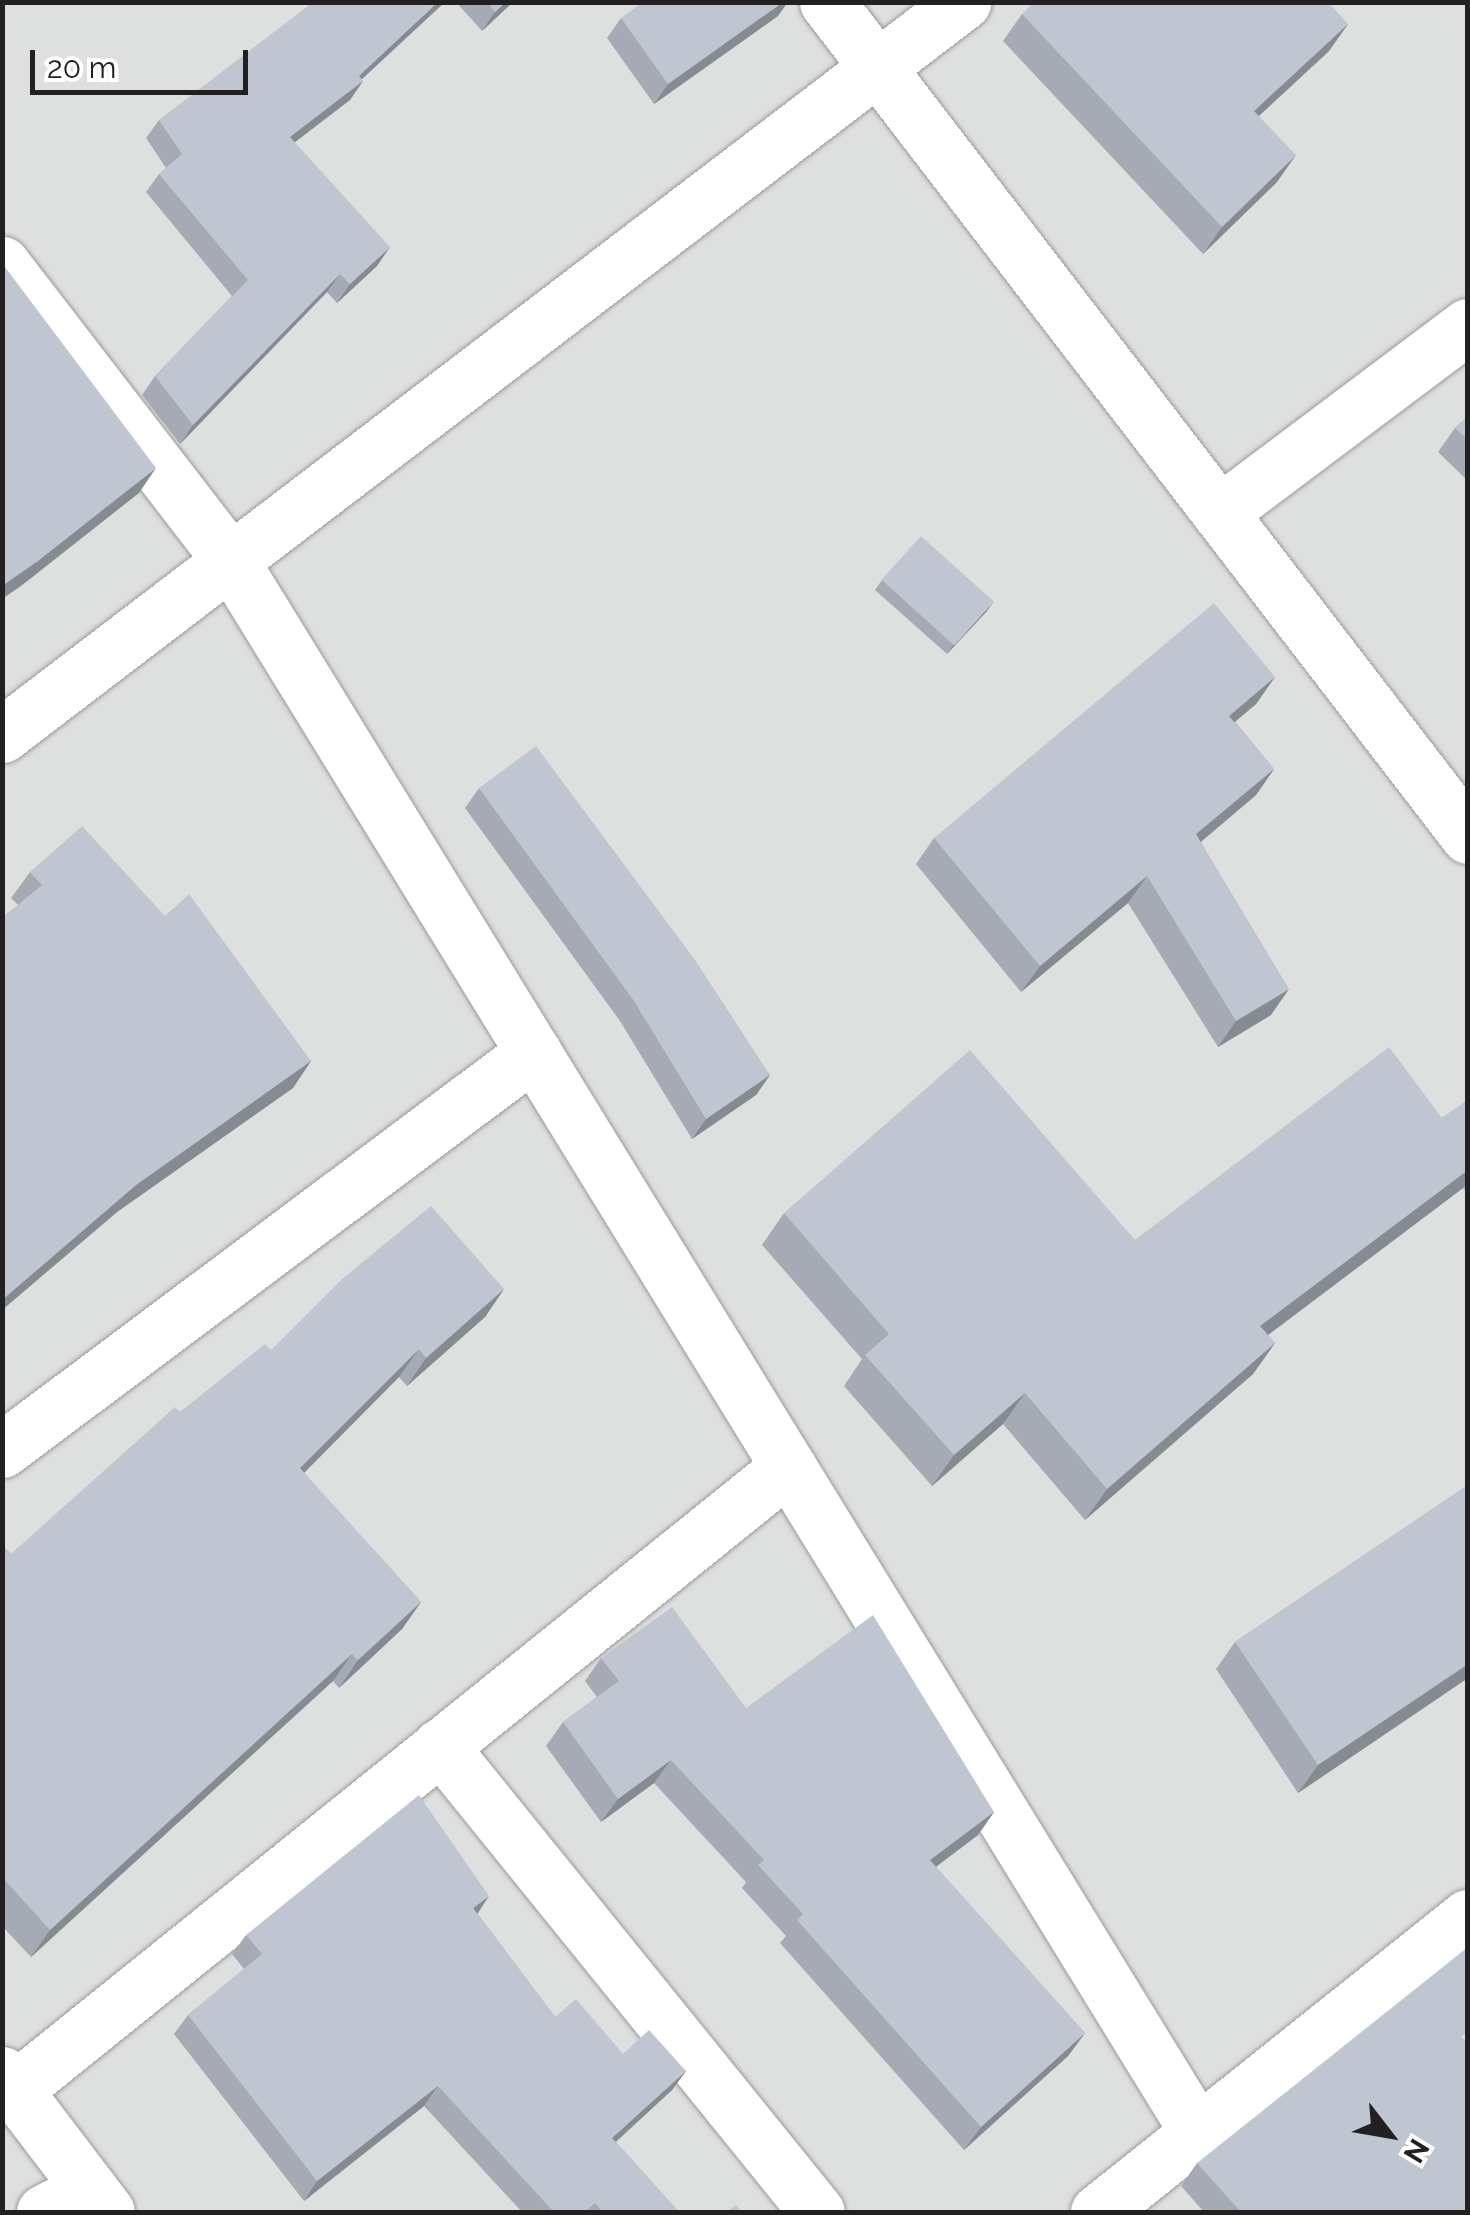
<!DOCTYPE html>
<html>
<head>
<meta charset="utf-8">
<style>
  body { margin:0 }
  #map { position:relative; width:1470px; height:2215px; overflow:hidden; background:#e7e9f1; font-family:Raleway,sans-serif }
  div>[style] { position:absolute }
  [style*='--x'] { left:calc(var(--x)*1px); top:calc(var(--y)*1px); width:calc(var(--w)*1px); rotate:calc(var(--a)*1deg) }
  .residential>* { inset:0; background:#dedfdf; transform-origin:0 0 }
  .roads { filter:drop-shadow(0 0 2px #9b9b9b) drop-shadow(0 0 2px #9b9b9b) }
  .minor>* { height:55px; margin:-27.5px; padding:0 27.5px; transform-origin:27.5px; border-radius:27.5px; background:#fff }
  .wall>* { inset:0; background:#a5aab4 }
  .shaded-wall>* { inset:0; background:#868b92 }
  .building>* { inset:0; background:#c0c6d1; transform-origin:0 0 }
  span { translate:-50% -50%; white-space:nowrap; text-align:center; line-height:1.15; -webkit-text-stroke:9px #fff; paint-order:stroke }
  .frame { position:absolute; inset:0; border:5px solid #212121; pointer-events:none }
  .north { position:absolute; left:1340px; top:2085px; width:100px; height:100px; -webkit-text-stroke:8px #fff; paint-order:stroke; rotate:121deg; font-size:28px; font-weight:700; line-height:40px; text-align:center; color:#212121 }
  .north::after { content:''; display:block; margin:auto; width:35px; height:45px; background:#212121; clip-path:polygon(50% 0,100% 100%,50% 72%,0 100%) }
  .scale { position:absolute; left:30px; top:50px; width:218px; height:45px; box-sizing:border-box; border:5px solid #212121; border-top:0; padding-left:12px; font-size:30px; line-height:35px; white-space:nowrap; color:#212121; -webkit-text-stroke:8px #fff; paint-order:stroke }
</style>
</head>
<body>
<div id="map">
  <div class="residential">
    <div style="left:3px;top:3px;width:1464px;height:2209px"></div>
  </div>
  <div class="roads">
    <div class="minor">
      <div style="--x:827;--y:2;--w:1052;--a:52.45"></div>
      <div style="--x:2;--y:264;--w:375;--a:52.4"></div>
      <div style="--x:231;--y:561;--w:1846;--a:58.4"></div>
      <div style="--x:1220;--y:512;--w:310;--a:-36.9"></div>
      <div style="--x:2;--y:735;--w:1209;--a:-37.33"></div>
      <div style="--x:2;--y:1450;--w:664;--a:-36.8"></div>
      <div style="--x:440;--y:1746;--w:599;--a:51.03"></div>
      <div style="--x:2;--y:2074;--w:173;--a:52.7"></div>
      <div style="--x:14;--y:2090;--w:994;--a:-38.83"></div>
      <div style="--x:44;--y:2212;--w:51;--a:-27.1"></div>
      <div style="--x:1098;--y:2212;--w:473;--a:-38.6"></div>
    </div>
  </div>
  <div class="wall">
    <div style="clip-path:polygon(456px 2px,513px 2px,482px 31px)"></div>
    <div style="clip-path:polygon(1022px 14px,1348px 24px,1329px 51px,1259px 116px,1277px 182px,1203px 254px,1003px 41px)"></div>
    <div style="clip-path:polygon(778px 16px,654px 104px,607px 38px,621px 18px)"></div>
    <div style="clip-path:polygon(361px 80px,363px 81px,350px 100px,294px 142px,377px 266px,337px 303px,327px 292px,180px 444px,142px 395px,155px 376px,232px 296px,146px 192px,159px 174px,166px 168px,146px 138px,159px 120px)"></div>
    <div style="clip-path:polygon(1468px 416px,1468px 481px,1438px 452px,1455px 428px)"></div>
    <div style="clip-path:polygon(882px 580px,987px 611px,947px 654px,875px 590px)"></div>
    <div style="clip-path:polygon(1275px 677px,1256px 704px,1235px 722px,1274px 769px,1256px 795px,1201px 842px,1271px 1015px,1218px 1047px,1128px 903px,1021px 992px,916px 864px,934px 838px)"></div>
    <div style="clip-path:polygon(479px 788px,770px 1075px,756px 1095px,692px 1139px,620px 1021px,465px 808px)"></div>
    <div style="clip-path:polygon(30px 872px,165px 916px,311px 1061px,293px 1088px,117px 1212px,2px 1310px,2px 918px,18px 905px,11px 898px)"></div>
    <div style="clip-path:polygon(1468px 1100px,1468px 1194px,1463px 1188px,1268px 1335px,1275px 1343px,1253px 1374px,1085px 1520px,1003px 1424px,932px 1486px,844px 1386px,862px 1359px,762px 1245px,784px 1213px,1135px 1240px,1442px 1118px)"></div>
    <div style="clip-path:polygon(504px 1289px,485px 1317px,407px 1386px,399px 1377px,304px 1473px,421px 1602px,402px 1629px,339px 1688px,333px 1681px,31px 1957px,2px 1926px,2px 1545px,11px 1554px,180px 1412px,271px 1350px)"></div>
    <div style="clip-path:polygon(1468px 1485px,1468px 1678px,1298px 1793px,1216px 1669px,1235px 1642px)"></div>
    <div style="clip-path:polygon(601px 1658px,746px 1708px,994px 1812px,978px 1835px,936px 1867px,1085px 2033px,1068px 2056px,964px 2150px,780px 1943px,786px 1936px,742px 1888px,746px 1882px,654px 1783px,601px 1822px,546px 1746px,563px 1722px,597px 1697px,585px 1681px)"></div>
    <div style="clip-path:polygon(477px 1913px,555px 2017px,623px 2054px,686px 2071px,672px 2090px,616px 2142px,679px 2212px,522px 2212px,424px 2106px,304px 2201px,174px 2034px,188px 2015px,244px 1969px,232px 1954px,246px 1935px)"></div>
    <div style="clip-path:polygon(1197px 2163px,1468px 2212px,1204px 2212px,1181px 2186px)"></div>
  </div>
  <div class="shaded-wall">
    <div style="clip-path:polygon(438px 2px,445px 2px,346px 94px,363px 81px,350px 100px,277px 156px,290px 137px)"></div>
    <div style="clip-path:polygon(506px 2px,513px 2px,482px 31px,495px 12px)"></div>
    <div style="clip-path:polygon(783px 2px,788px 2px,778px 16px,654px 104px,668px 84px)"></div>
    <div style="clip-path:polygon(1348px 24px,1329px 51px,1235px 138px,1254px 111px)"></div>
    <div style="clip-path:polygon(1296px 155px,1277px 182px,1203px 254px,1222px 227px)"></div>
    <div style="clip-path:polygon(390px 247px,377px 266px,337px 303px,350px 284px)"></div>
    <div style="clip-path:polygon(340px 274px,327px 292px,180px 444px,193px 425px)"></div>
    <div style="clip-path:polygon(156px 468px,139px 493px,21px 586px,2px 599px,2px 586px)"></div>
    <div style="clip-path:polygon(994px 601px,987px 611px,947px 654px,954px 644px)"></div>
    <div style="clip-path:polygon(1275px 677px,1256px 704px,1211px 742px,1229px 716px)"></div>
    <div style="clip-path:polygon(1274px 769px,1256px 795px,1178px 861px,1196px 834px)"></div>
    <div style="clip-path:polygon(1147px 876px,1128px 903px,1021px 992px,1040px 966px)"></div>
    <div style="clip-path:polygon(1289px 989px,1271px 1015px,1218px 1047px,1236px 1021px)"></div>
    <div style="clip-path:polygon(311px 1061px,293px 1088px,117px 1212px,2px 1310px,2px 1300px,136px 1185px)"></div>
    <div style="clip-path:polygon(770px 1075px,756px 1095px,692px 1139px,706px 1119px)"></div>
    <div style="clip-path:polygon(1468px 1170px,1468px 1182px,1463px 1188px,1239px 1357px,1260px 1326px)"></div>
    <div style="clip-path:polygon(504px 1289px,485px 1317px,407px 1386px,426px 1358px)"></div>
    <div style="clip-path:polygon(1275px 1343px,1253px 1374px,1085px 1520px,1107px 1489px)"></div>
    <div style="clip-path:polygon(419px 1349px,399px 1377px,281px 1496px,300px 1468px)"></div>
    <div style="clip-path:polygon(1025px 1393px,1003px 1424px,932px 1486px,954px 1455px)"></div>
    <div style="clip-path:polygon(421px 1602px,402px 1629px,339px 1688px,358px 1660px)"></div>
    <div style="clip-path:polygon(352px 1654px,333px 1681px,31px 1957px,50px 1930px)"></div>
    <div style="clip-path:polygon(1468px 1664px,1468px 1678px,1298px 1793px,1318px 1765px)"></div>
    <div style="clip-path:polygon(671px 1760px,654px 1783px,601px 1822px,618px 1799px)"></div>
    <div style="clip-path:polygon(994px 1812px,978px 1835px,914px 1883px,930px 1860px)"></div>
    <div style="clip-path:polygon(489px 1896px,476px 1916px,473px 1908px)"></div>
    <div style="clip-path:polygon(1085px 2033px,1068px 2056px,964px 2150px,981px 2127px)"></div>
    <div style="clip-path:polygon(686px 2071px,672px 2090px,598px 2158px,612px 2138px)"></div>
    <div style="clip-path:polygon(438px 2086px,424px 2106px,304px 2201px,317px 2181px)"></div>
  </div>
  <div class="building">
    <div style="clip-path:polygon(313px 2px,438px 2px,359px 76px,363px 81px,290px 137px,390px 247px,350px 284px,340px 274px,193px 425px,155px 376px,248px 280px,159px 174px,182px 154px,159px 120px)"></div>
    <div style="clip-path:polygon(487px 2px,506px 2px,495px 12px)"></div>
    <div style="clip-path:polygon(643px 2px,783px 2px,668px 84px,621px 18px)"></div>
    <div style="clip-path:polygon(1034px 2px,1328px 2px,1348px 24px,1254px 111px,1296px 155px,1222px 227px,1022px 14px)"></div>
    <div style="clip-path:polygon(2px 263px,156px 468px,38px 561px,2px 586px)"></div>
    <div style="clip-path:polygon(1468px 416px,1468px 440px,1455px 428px)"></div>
    <div style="left:921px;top:536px;width:98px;height:59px;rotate:42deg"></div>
    <div style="clip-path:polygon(1214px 603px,1275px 677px,1229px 716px,1274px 769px,1196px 834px,1289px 989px,1236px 1021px,1147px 876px,1040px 966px,934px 838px)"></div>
    <div style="clip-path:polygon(536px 746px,695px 960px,770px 1075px,706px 1119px,634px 1001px,479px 788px)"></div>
    <div style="clip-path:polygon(82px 826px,165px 916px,189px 894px,311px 1061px,136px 1185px,2px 1300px,2px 918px,42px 885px,30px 872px)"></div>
    <div style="clip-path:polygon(1389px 1047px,1442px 1118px,1468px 1100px,1468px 1170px,1260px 1326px,1275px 1343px,1107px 1489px,1025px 1393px,954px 1455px,865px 1355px,889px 1334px,784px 1213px,970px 1050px,1135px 1240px)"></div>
    <div style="clip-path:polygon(431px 1206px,504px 1289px,426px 1358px,419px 1349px,300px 1468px,421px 1602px,358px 1660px,352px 1654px,50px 1930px,2px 1877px,2px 1545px,11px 1554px,175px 1407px,180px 1412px,265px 1344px,271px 1350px,342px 1279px)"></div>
    <div style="clip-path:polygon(1468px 1485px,1468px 1664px,1318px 1765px,1235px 1642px)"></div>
    <div style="clip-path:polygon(672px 1607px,746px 1708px,873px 1615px,994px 1812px,930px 1860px,1085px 2033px,981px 2127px,797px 1920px,803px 1914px,758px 1865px,764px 1860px,671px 1760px,618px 1799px,563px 1722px,619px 1681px,601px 1658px)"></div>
    <div style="clip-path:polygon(419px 1795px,489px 1896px,473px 1908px,555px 2017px,576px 1999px,623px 2054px,649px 2030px,686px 2071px,612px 2138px,679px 2212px,603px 2212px,595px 2203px,585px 2212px,554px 2212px,438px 2086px,317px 2181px,188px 2015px,262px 1954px,246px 1935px)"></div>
    <div style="clip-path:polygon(1468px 1947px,1468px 2032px,1461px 2036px,1468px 2044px,1468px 2212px,1241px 2212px,1197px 2163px)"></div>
    <div style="clip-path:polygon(736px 2205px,742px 2212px,727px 2212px)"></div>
  </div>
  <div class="frame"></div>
  <div class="north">N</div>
  <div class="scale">20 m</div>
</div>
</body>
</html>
